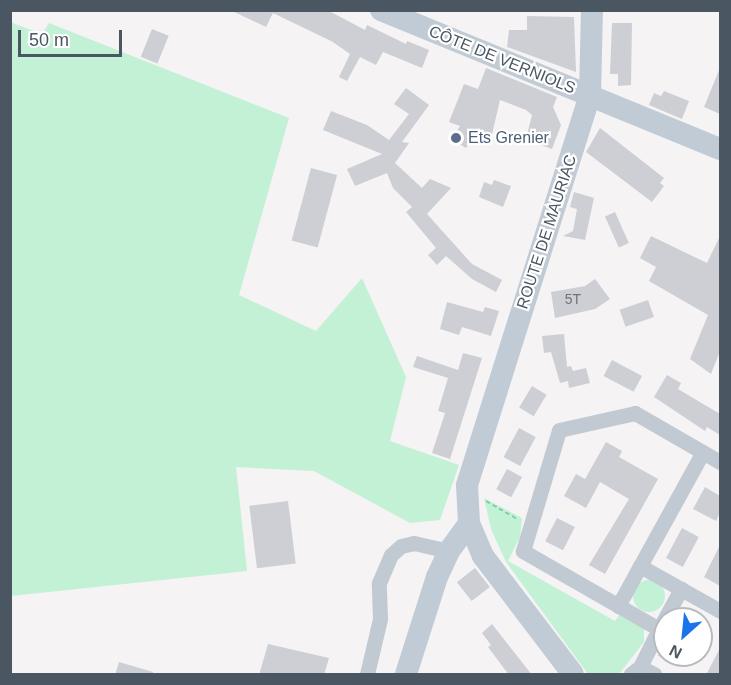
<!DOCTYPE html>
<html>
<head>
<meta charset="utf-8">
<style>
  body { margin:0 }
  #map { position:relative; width:731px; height:685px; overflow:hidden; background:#f5f3f3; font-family:Helvetica,sans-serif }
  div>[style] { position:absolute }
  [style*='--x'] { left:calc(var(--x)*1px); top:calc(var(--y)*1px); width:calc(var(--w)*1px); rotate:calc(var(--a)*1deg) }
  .green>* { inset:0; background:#c3f1d5 }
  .round { border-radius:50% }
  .building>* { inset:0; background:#cdcfd5; transform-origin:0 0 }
  .path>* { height:2px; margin-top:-1px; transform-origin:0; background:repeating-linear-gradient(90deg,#7ad0a6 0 4.5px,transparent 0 7.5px) }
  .street>* { height:15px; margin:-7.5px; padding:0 7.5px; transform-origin:7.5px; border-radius:7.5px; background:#c1cad2 }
  .secondary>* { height:22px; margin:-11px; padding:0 11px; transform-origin:11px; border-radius:11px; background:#c1cbd6 }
  .dots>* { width:16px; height:16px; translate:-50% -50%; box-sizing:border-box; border:3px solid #fff; border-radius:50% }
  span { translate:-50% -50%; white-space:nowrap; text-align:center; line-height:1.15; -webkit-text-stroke:4.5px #fff; paint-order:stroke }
  .number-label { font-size:14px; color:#6b747e }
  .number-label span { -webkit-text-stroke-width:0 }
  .street-label { font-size:16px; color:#4a5661 }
  .service-label { font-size:16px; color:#4e5e75 }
  .left { translate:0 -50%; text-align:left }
  .frame { position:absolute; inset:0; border:12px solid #4a5661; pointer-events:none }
  .north { position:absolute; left:653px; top:607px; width:60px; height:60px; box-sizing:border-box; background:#fff; border:2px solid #b7bbc0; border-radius:50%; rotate:207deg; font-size:16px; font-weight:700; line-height:24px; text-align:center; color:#4a5661 }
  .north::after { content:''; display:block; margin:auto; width:21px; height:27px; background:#1a73e8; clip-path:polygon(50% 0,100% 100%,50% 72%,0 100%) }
  .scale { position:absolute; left:18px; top:30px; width:104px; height:27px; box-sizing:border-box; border:3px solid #4a5661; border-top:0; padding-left:8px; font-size:18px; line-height:21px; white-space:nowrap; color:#4a5661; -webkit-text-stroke:4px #fff; paint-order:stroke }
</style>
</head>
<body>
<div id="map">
  <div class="green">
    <div style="clip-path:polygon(10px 22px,42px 34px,49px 23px,289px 118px,239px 295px,316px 331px,362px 278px,406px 377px,390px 441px,459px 465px,440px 520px,410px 523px,314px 471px,236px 467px,247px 571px,11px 596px)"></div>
    <div style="clip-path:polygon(484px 498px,522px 518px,520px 537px,508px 561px,615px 621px,621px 613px,644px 626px,644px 642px,619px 674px,588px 674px,506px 562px,491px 529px)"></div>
    <div class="round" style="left:633px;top:580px;width:32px;height:32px"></div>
  </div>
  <div class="building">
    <div style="clip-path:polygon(230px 10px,327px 10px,365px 30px,367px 25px,406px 44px,407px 41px,429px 50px,422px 68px,383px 52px,376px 65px,360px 57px,347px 81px,339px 77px,350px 54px,333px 42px,273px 13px,266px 27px)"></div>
    <div style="clip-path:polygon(527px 16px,574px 17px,576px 72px,507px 47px,509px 30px,527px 30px)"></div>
    <div style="clip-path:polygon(612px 23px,632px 23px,631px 85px,618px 86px,618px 74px,610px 74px)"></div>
    <div style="left:152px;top:29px;width:18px;height:30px;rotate:22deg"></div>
    <div style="clip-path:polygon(486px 68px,557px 97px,553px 107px,561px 125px,552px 149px,541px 145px,543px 140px,527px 135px,532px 115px,526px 110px,500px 100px,490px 143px,473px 136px,466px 148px,451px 139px,460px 126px,449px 122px,464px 84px,478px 89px)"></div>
    <div style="clip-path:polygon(720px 68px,720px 114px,704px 107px)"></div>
    <div style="clip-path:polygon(406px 88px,429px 105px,402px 142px,409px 143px,395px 163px,422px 188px,430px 179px,451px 188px,427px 214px,472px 264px,502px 280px,496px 292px,472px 279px,446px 256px,437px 265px,428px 255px,436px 248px,406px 212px,412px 207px,393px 188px,387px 173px,355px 186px,347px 169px,382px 154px,323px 130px,331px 111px,367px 125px,389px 140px,409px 114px,394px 104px)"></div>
    <div style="clip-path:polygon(664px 91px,689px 101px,682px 119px,649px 105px,654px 93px,661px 96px)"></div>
    <div style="clip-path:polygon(600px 128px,664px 178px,660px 183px,664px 186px,652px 202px,586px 152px)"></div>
    <div style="left:311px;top:168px;width:27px;height:75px;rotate:15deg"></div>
    <div style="clip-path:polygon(494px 180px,511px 186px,503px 207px,479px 197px,484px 182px,492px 185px)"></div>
    <div style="clip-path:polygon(574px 192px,594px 198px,585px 240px,563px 236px,573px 231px,577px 209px,570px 207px)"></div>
    <div style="left:615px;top:212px;width:34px;height:11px;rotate:66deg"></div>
    <div style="clip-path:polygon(651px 236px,707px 263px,720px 236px,720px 351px,711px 374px,690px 359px,708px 315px,649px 281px,656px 267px,640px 258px)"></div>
    <div style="clip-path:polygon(595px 279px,610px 299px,595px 309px,555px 318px,551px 292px,585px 286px)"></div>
    <div style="left:648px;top:300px;width:18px;height:30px;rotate:71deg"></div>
    <div style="clip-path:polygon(447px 302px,483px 312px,485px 307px,499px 311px,491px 336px,462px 327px,459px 335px,440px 329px)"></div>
    <div style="clip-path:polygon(564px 334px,567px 367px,571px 366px,573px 371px,586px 368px,590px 383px,569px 388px,568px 381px,560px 383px,551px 352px,544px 353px,542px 336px)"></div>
    <div style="clip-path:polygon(463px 353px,482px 358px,450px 459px,432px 453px,445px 413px,438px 411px,448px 378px,413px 367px,417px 356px,458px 370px)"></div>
    <div style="left:612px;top:360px;width:34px;height:18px;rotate:28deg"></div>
    <div style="clip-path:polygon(667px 375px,681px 383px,678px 389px,720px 414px,720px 435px,707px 427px,705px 431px,654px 397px)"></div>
    <div style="left:532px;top:386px;width:17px;height:25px;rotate:31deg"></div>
    <div style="left:519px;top:428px;width:19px;height:33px;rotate:28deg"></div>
    <div style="clip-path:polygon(606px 442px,622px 451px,619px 457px,658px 479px,605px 574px,589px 565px,629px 499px,600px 482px,586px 508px,564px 496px,576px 474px,585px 479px)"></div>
    <div style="left:507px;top:469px;width:17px;height:23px;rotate:28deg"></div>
    <div style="clip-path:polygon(705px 487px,720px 496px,720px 512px,716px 521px,693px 509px)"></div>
    <div style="left:288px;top:501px;width:63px;height:39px;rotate:83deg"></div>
    <div style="left:557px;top:518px;width:20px;height:26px;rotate:27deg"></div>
    <div style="left:682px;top:528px;width:19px;height:34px;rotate:28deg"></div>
    <div style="clip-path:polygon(720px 545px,720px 586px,704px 577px)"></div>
    <div style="left:475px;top:568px;width:24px;height:23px;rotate:52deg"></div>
    <div style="clip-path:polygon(492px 624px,532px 675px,509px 675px,488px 647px,491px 645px,482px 633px)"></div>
    <div style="clip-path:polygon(268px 644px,329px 658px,324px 675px,259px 675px)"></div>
    <div style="clip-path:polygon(720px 648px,720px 675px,706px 675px)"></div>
    <div style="clip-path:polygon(657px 655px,686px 655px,679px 667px)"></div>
    <div style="clip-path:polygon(119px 662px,153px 672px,152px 675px,115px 675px)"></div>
  </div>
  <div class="path">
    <div style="--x:486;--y:501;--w:36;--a:30"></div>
  </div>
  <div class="street">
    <div style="--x:681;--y:589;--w:45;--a:29.4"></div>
    <div style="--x:618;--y:606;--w:46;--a:-61.2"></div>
    <div style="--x:659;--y:629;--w:46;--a:-61.2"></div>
    <div style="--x:681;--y:589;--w:47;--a:-150.7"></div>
    <div style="--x:640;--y:566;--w:130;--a:-61.1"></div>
    <div style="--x:640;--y:667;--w:42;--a:-63.4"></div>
    <div style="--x:659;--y:629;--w:157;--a:-150.2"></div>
    <div style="--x:523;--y:551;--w:126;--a:-73.4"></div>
    <div style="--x:559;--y:430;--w:78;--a:-12.6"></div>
    <div style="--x:635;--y:413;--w:98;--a:30"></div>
    <div style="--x:367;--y:674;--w:57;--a:-76.7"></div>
    <div style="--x:380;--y:619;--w:36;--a:-92"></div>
    <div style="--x:379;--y:583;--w:30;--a:-67"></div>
    <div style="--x:391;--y:555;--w:13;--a:-42"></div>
    <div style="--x:401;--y:546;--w:13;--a:-13"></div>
    <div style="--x:414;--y:543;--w:36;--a:13"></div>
    <div style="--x:631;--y:674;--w:11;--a:-38"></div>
    <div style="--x:640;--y:667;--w:16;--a:27"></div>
  </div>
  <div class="secondary">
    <div style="--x:381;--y:10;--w:366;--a:22.3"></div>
    <div style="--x:469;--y:523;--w:36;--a:67"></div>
    <div style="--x:483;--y:556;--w:148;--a:52.7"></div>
    <div style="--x:406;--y:674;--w:102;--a:-72.3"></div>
    <div style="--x:437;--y:577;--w:29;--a:-65"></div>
    <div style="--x:449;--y:551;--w:34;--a:-54"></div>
    <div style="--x:469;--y:523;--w:38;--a:-93"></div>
    <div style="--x:467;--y:485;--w:408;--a:-72.5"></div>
    <div style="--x:590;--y:96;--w:86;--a:-88.7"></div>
  </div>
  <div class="dots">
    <div style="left:456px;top:138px;background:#5c6f8a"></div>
  </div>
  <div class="number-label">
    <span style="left:573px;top:299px">5T</span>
  </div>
  <div class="street-label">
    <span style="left:502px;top:60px;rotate:22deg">CÔTE DE VERNIOLS</span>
    <span style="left:547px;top:232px;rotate:-72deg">ROUTE DE MAURIAC</span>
  </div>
  <div class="service-label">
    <span class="left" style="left:468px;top:138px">Ets Grenier</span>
  </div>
  <div class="frame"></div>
  <div class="north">N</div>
  <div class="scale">50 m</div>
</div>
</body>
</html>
